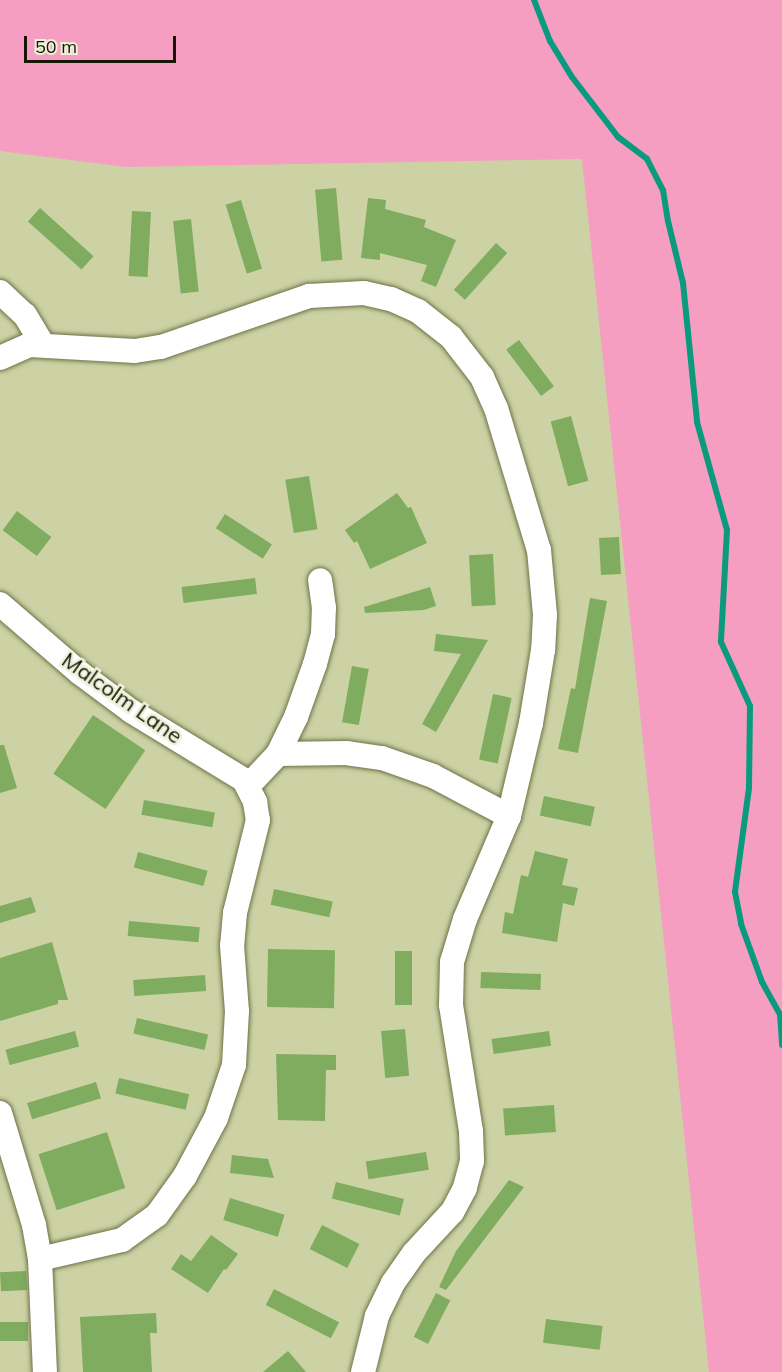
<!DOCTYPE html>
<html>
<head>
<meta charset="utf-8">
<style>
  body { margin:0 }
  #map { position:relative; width:782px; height:1372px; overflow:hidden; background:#ccd2a4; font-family:Mulish,sans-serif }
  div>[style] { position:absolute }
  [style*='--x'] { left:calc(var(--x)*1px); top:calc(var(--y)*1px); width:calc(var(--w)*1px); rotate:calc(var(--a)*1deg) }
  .green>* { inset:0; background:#f59ec2 }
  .stream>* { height:6px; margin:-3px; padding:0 3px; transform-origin:3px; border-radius:3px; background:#0a9b7e }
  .building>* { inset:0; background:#7fac5f; transform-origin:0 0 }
  .roads { filter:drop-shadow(0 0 2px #6e7348) drop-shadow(0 0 2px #6e7348) }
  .street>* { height:24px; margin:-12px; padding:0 12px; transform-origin:12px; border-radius:12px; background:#fff }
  span { translate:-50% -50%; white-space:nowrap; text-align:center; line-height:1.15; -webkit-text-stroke:5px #edf1d9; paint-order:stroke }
  .street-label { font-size:22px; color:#171807 }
  .scale { position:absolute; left:24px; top:36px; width:152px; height:27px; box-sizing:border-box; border:3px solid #171807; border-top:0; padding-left:8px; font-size:18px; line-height:21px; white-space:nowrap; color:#171807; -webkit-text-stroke:4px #edf1d9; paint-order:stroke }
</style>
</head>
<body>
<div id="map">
  <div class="green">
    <div style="clip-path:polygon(0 0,782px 0,782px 1372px,709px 1372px,582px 159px,126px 167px,0 151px)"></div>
  </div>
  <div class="stream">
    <div style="--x:534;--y:0;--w:44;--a:68.7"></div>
    <div style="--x:550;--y:41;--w:42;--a:58.6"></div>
    <div style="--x:572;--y:77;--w:76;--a:52.5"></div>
    <div style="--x:618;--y:137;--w:36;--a:37"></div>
    <div style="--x:647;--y:159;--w:35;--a:63"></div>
    <div style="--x:663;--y:190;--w:31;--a:81"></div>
    <div style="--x:668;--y:221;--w:64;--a:76.4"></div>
    <div style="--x:683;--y:283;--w:140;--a:84.2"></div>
    <div style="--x:697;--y:422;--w:112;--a:74.5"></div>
    <div style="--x:727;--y:530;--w:112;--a:93.1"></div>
    <div style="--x:721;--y:642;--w:70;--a:65.6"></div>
    <div style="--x:750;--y:706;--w:82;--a:90.7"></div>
    <div style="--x:749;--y:788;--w:105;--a:97.7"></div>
    <div style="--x:735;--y:892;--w:33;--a:79"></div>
    <div style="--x:741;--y:924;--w:62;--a:70.1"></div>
    <div style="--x:762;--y:982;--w:37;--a:61"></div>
    <div style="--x:780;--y:1014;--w:31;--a:86"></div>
  </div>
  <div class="building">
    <div style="left:336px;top:188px;width:72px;height:21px;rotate:85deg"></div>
    <div style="clip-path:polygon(368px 198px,386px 200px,385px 209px,426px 220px,424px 227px,456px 240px,436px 287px,421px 281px,427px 265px,380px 253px,380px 260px,361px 258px)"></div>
    <div style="left:241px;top:200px;width:72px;height:16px;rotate:73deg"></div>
    <div style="left:40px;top:208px;width:72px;height:18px;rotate:42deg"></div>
    <div style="left:132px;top:211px;width:19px;height:65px;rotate:3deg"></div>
    <div style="left:191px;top:219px;width:73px;height:18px;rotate:84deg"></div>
    <div style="left:496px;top:243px;width:15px;height:63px;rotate:42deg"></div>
    <div style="left:519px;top:340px;width:58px;height:16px;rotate:53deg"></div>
    <div style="left:571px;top:416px;width:67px;height:21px;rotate:75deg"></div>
    <div style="left:309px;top:476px;width:54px;height:24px;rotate:81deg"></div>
    <div style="clip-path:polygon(397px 493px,408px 508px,411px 507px,427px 543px,370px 569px,357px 541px,354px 543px,345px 530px)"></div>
    <div style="left:17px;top:511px;width:43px;height:24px;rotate:37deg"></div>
    <div style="left:225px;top:514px;width:56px;height:17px;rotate:33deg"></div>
    <div style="left:619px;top:537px;width:37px;height:20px;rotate:87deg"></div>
    <div style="left:493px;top:554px;width:51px;height:24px;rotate:87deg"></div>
    <div style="left:255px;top:578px;width:16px;height:74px;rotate:83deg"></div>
    <div style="clip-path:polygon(430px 587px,436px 606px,424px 610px,365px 613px,364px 607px)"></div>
    <div style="clip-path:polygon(590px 598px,607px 601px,578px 753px,558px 749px,571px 688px,575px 689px)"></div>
    <div style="clip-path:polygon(436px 634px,488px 640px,436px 732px,422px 724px,461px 654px,434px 651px)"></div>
    <div style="left:352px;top:666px;width:17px;height:57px;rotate:10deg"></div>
    <div style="left:493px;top:694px;width:19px;height:67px;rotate:12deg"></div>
    <div style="left:93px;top:715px;width:63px;height:71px;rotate:34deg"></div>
    <div style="clip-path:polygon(0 745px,4px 745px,17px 788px,0 793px)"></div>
    <div style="left:544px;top:796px;width:52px;height:20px;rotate:12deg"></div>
    <div style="left:144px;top:800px;width:72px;height:15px;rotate:10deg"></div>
    <div style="clip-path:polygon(535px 851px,568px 859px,562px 885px,578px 888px,574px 906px,563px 903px,557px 942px,502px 933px,505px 912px,513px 914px,521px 875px,528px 877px)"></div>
    <div style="left:138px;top:852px;width:72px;height:16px;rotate:15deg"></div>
    <div style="left:274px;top:889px;width:60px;height:16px;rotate:12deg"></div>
    <div style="clip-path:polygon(31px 897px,36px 912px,0 923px,0 906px)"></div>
    <div style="left:129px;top:921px;width:71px;height:15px;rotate:5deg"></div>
    <div style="clip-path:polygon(52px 942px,68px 1000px,58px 1000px,58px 1004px,0 1021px,0 958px)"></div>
    <div style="left:268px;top:949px;width:67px;height:58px;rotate:1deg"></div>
    <div style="left:395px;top:951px;width:17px;height:54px"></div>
    <div style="left:481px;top:972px;width:60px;height:16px;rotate:2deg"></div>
    <div style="left:205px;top:975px;width:16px;height:72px;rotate:86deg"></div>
    <div style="left:137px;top:1018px;width:73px;height:16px;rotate:13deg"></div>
    <div style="left:405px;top:1029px;width:47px;height:24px;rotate:85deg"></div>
    <div style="left:75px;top:1031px;width:16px;height:72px;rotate:75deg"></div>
    <div style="left:549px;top:1031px;width:15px;height:58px;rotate:82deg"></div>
    <div style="clip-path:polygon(276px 1054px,336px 1055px,336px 1070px,326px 1070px,325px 1121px,278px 1120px)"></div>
    <div style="left:119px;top:1078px;width:72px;height:16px;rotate:13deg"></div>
    <div style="left:96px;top:1082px;width:17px;height:72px;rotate:73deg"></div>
    <div style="left:554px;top:1105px;width:27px;height:51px;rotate:86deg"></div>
    <div style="left:107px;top:1132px;width:59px;height:72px;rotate:72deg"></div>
    <div style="left:426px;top:1152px;width:18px;height:61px;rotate:81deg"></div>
    <div style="clip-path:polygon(232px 1155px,268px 1159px,274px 1178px,230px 1173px)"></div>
    <div style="clip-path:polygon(509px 1180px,524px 1187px,446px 1290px,439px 1287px,456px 1251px)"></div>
    <div style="left:336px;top:1182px;width:70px;height:17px;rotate:14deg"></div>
    <div style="left:230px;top:1198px;width:57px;height:23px;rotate:17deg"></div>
    <div style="left:322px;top:1225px;width:42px;height:27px;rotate:27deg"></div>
    <div style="clip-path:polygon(211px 1235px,238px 1254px,226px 1270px,224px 1269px,208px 1293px,171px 1269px,181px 1254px,191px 1261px)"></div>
    <div style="left:26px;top:1271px;width:19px;height:26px;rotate:87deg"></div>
    <div style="left:274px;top:1289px;width:73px;height:18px;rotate:27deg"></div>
    <div style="left:436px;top:1293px;width:16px;height:49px;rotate:27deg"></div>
    <div style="clip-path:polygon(156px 1313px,157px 1333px,150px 1333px,152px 1372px,83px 1372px,80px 1317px)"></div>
    <div style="left:546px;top:1319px;width:57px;height:24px;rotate:7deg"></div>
    <div style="left:0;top:1322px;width:28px;height:19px"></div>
    <div style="clip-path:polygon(288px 1351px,306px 1372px,263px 1372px)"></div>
  </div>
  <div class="roads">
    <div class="street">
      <div style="--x:0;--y:292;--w:34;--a:43"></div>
      <div style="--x:25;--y:315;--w:35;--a:59"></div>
      <div style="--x:0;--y:358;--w:32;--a:-24"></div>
      <div style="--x:29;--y:345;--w:106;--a:3.2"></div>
      <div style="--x:135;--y:351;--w:26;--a:-9"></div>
      <div style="--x:161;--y:347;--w:157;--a:-19"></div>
      <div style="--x:309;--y:296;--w:55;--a:-3.1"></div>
      <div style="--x:364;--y:293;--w:28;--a:13"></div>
      <div style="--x:391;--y:299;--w:30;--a:24"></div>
      <div style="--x:418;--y:311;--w:42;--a:38.2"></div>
      <div style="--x:451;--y:337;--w:51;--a:52.2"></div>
      <div style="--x:482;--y:377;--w:34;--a:66"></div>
      <div style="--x:496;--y:408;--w:148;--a:73.2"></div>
      <div style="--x:539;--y:550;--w:65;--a:84.7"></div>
      <div style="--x:545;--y:615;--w:35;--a:93"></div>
      <div style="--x:543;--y:650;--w:74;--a:99.3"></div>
      <div style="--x:531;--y:723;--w:96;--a:103.3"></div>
      <div style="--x:509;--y:816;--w:112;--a:113.1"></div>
      <div style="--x:465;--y:919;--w:45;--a:106.8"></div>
      <div style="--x:452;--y:962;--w:43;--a:91.3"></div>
      <div style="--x:451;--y:1005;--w:128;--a:81"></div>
      <div style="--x:471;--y:1131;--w:30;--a:88"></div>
      <div style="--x:472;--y:1161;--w:28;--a:105"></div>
      <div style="--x:465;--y:1188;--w:27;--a:118"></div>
      <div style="--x:452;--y:1212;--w:56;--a:132.8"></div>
      <div style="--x:414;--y:1253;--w:37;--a:125"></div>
      <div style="--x:393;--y:1283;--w:37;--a:116"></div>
      <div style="--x:377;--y:1316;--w:58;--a:104"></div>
      <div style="--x:0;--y:604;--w:106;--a:40.8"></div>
      <div style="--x:80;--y:673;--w:64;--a:36.7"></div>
      <div style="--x:131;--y:711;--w:132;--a:31.4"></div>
      <div style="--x:244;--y:780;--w:25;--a:63"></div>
      <div style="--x:255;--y:802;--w:18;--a:81"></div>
      <div style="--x:258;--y:820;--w:96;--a:103.9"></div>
      <div style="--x:235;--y:913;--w:32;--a:95"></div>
      <div style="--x:232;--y:945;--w:66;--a:85.7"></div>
      <div style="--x:237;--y:1011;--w:54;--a:93.2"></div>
      <div style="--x:234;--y:1065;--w:56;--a:108.8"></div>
      <div style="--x:216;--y:1118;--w:66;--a:118.1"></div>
      <div style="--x:185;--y:1176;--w:48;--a:125.7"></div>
      <div style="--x:157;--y:1215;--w:43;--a:144.5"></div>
      <div style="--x:122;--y:1240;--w:84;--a:167"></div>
      <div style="--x:278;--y:754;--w:68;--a:-0.8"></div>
      <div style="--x:346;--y:753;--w:36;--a:8"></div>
      <div style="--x:382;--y:758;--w:54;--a:19.4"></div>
      <div style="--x:433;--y:776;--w:86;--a:27.8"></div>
      <div style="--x:248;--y:786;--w:44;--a:-46.8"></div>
      <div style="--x:278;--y:754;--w:41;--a:-64.1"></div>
      <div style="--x:296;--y:717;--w:56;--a:-70.3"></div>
      <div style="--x:315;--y:664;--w:31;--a:-75"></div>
      <div style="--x:323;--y:634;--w:26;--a:-88"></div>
      <div style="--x:324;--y:608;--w:28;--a:-98"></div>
      <div style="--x:0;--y:1113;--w:117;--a:73.1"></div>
      <div style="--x:34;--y:1225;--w:35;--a:80"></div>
      <div style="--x:40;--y:1259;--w:113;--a:87.5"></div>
    </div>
  </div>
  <div class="street-label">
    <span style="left:122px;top:698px;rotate:35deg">Malcolm Lane</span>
  </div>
  <div class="scale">50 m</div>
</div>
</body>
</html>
